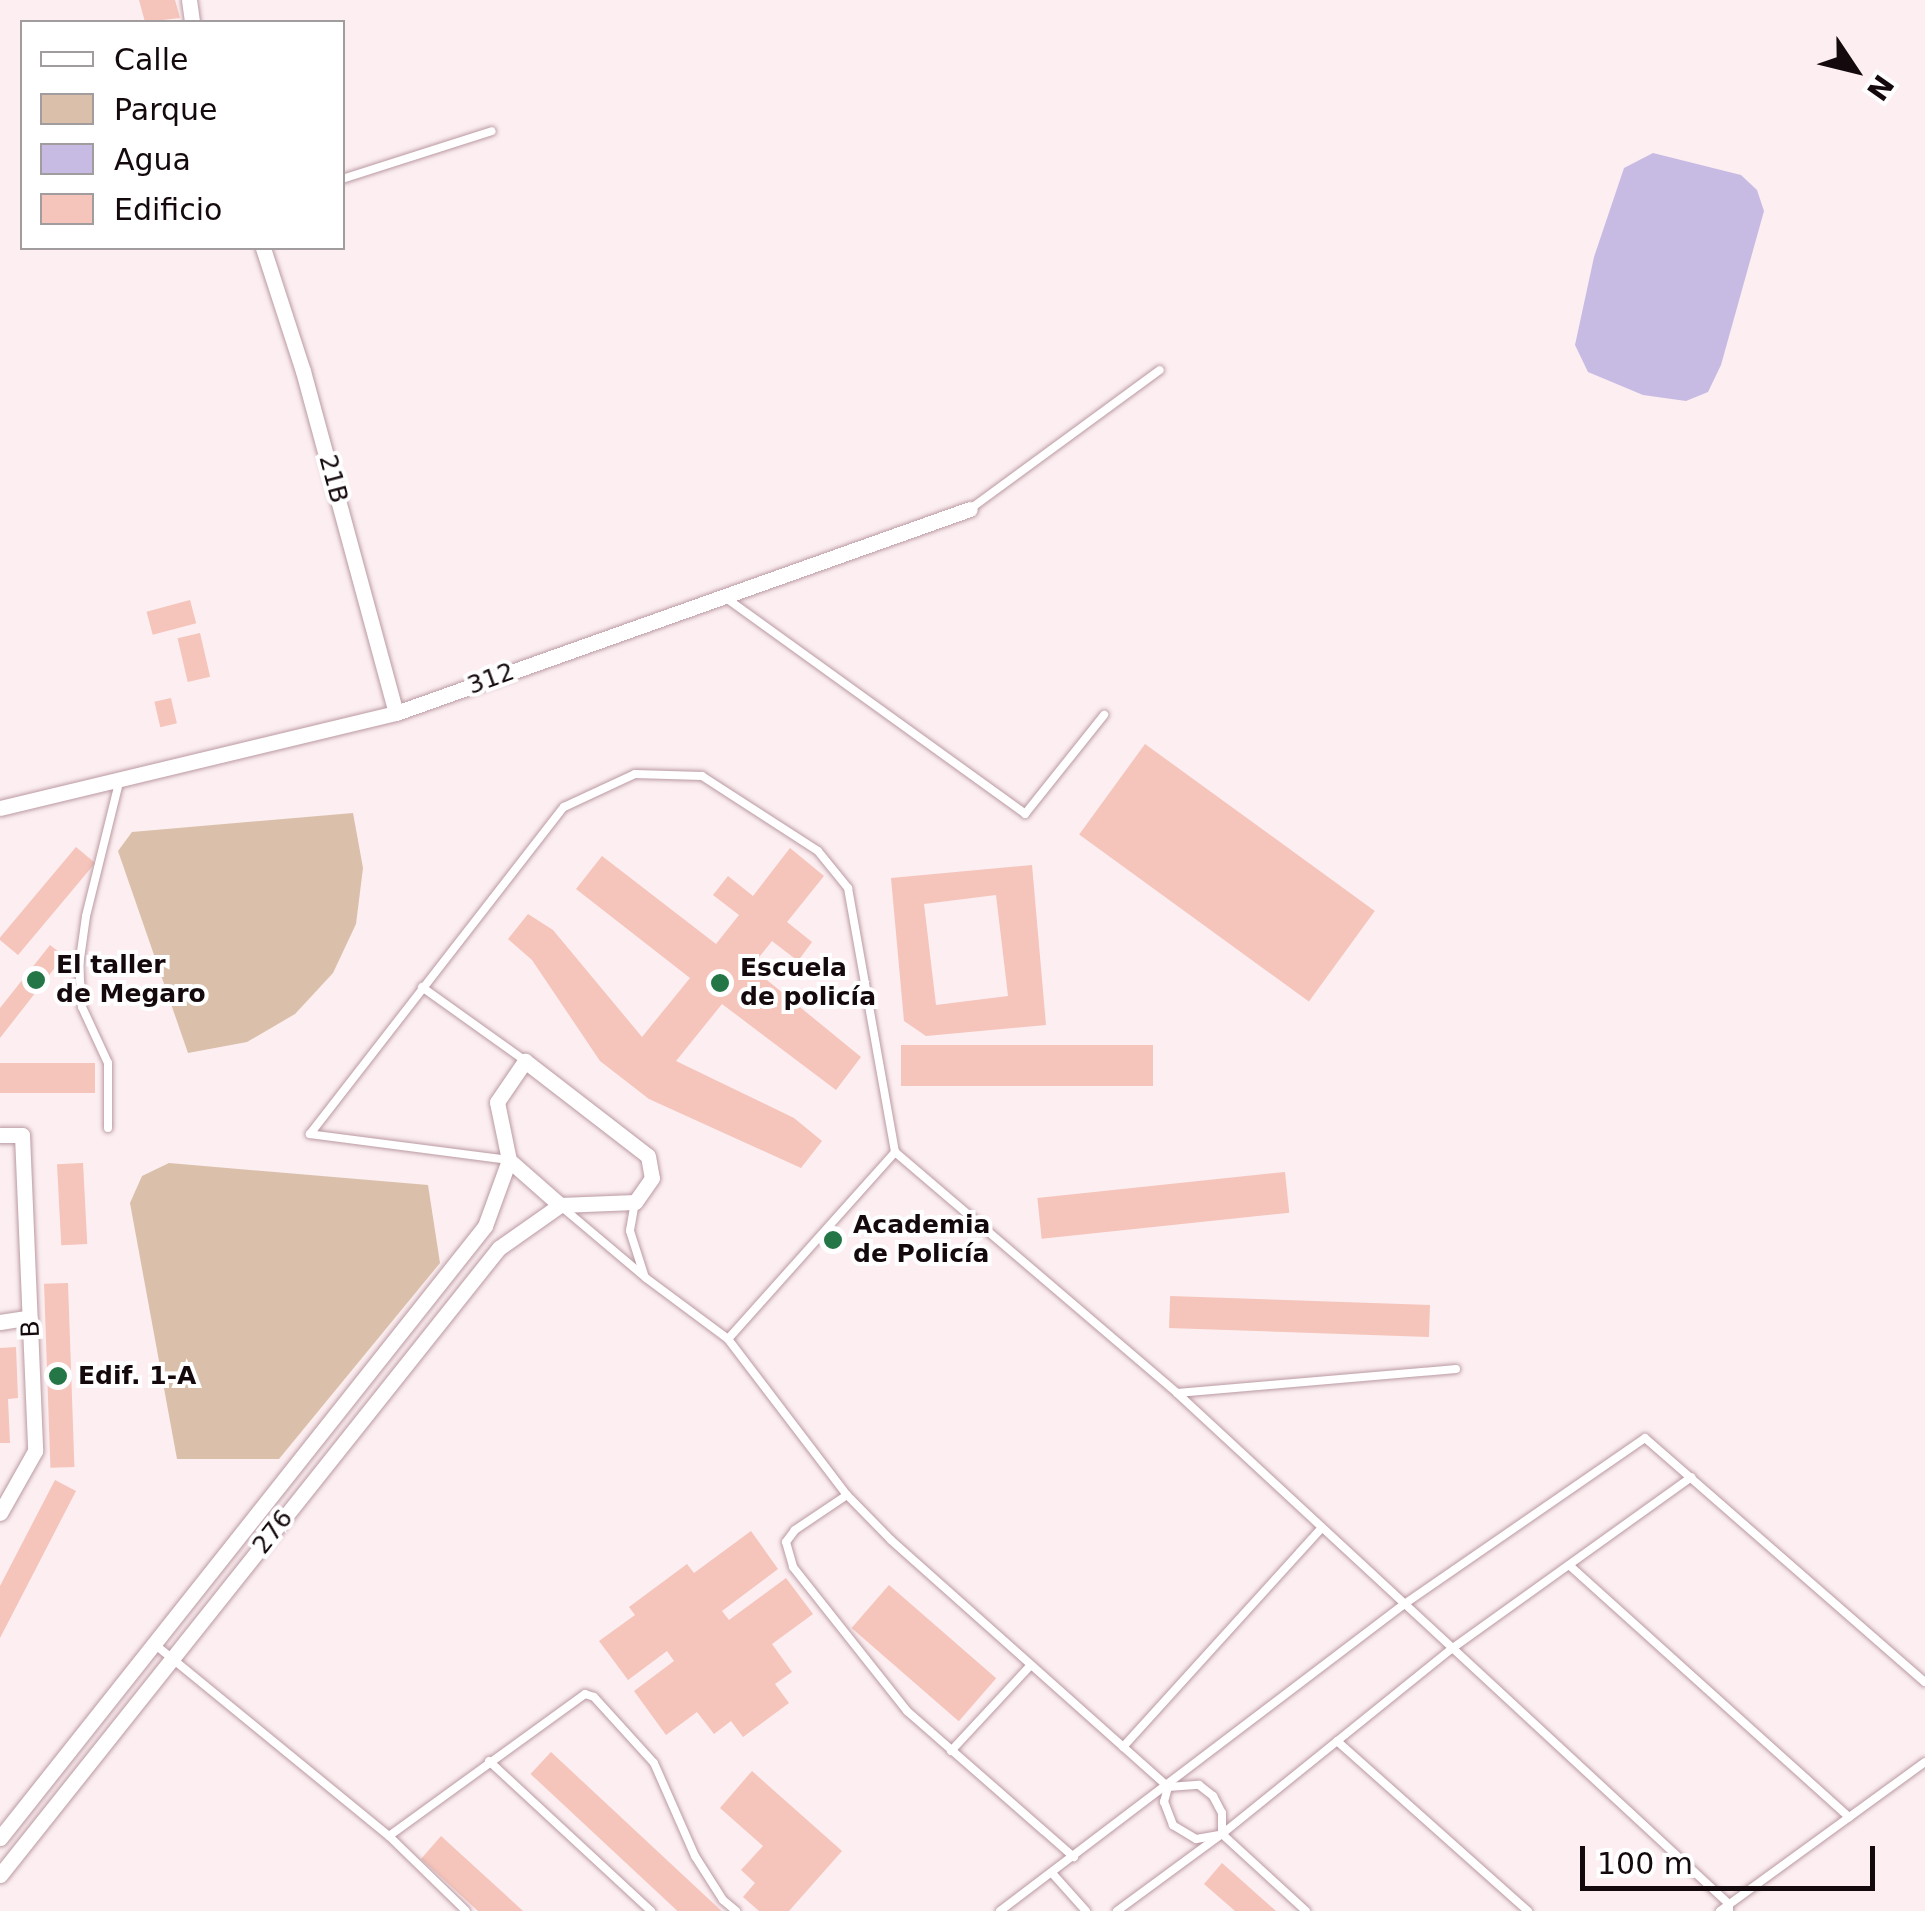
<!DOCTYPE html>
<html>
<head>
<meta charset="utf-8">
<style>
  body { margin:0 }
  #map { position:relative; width:1925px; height:1911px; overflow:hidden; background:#fceef1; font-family:"DejaVu Sans",sans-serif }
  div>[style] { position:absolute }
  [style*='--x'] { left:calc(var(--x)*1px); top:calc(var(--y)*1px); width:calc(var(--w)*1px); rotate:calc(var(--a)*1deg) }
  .green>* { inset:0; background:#dac0aa }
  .water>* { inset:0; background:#c8bbe3 }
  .building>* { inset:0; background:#f5c4ba; transform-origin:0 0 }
  .roads { filter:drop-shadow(0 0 2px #ba9aa2) drop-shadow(0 0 2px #ba9aa2) }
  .lane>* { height:8px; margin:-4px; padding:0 4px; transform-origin:4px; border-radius:4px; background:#fff }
  .street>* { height:15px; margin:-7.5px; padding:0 7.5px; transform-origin:7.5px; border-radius:7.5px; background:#fff }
  .dots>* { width:28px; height:28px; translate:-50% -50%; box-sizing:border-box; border:5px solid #fff; border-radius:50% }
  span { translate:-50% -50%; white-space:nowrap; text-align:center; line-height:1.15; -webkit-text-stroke:8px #fff; paint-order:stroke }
  .street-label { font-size:25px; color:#14090c }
  .poi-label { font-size:25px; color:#14090c; font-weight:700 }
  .left { translate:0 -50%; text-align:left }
  .legend { position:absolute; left:20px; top:20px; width:325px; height:230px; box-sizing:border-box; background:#fff; border:2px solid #a19d9e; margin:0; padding:12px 18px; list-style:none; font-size:30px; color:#14090c }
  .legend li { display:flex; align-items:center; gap:20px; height:50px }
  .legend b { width:50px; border:2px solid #a19d9e }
  .north { position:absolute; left:1805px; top:20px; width:100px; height:100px; -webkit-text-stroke:8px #fff; paint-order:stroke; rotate:125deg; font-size:28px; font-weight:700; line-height:40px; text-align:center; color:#14090c }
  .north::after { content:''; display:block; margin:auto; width:35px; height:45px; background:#14090c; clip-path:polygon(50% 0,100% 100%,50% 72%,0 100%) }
  .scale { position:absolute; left:1580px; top:1846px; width:295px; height:45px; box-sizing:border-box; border:5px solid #14090c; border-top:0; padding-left:12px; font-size:30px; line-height:35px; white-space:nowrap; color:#14090c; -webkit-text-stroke:8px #fff; paint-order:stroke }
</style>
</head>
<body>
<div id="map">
  <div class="green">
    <div style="clip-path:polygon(353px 813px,363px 868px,356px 924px,333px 973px,295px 1014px,247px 1042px,188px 1053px,118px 851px,132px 832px)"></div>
    <div style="clip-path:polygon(169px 1163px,428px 1185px,440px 1263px,279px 1459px,177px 1459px,130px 1203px,142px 1176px)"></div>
  </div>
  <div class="water">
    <div style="clip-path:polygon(1653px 153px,1741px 175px,1757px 190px,1764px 211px,1721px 365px,1708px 392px,1686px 401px,1643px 395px,1588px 372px,1575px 345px,1594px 257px,1624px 168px)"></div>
  </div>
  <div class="building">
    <div style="clip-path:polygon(139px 0,175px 0,180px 18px,145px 22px)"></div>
    <div style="left:190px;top:600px;width:24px;height:45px;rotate:75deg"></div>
    <div style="left:200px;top:633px;width:45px;height:23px;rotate:77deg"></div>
    <div style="left:171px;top:698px;width:26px;height:17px;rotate:77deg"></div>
    <div style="left:1145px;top:744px;width:284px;height:112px;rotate:36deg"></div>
    <div style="left:76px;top:847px;width:25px;height:120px;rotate:40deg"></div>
    <div style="clip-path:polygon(790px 848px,824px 876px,787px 922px,812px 942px,798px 961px,772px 941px,751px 967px,861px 1057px,836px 1090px,722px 1004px,676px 1061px,794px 1118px,822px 1141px,801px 1168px,649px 1099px,600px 1061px,532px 960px,508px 939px,528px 914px,553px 930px,642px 1037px,690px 978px,576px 889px,602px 856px,716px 944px,739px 915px,713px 895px,728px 876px,753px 896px)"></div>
    <div style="clip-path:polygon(evenodd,1032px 865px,1046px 1025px,926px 1036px,904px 1021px,891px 878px,1032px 865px,996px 895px,1008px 996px,936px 1005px,924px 904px,996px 895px)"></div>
    <div style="clip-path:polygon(50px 945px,64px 956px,0 1038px,0 1008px)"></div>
    <div style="left:1153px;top:1045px;width:41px;height:252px;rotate:90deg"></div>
    <div style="left:95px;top:1063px;width:30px;height:95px;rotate:90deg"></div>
    <div style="left:83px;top:1163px;width:81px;height:26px;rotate:87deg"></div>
    <div style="left:1285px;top:1172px;width:41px;height:249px;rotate:84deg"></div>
    <div style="left:68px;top:1283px;width:184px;height:24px;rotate:88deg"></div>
    <div style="left:1430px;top:1305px;width:32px;height:260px;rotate:92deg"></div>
    <div style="clip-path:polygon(16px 1347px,18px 1398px,8px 1399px,10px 1443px,0 1443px,0 1348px)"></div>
    <div style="clip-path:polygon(55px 1480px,76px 1491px,0 1638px,0 1586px)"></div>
    <div style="clip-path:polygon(751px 1531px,778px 1569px,722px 1611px,729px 1620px,786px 1578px,813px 1614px,772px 1644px,792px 1672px,775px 1684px,789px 1703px,743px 1737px,731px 1721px,714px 1734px,697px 1712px,666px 1735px,634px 1691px,674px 1661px,667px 1651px,628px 1680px,599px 1641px,635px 1615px,629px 1607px,687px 1564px,694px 1573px)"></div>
    <div style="left:889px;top:1585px;width:142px;height:57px;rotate:41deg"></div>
    <div style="left:551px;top:1752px;width:235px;height:30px;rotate:43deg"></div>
    <div style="clip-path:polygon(752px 1771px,842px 1851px,789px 1911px,759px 1911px,743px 1897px,755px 1883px,741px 1870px,763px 1846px,720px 1808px)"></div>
    <div style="clip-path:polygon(441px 1836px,523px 1911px,478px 1911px,421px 1859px)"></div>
    <div style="clip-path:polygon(1222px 1863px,1276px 1911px,1235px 1911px,1204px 1884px)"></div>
  </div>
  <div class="roads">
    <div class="lane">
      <div style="--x:342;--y:179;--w:157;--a:-17.7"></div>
      <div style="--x:970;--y:509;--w:235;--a:-36.2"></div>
      <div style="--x:726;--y:598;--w:369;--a:35.8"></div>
      <div style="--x:1025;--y:814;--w:127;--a:-51.4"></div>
      <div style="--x:422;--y:987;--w:125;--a:35.6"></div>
      <div style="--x:108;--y:1128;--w:65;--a:-90"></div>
      <div style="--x:108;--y:1063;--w:62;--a:-114.9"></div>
      <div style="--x:82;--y:1007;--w:41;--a:-94.2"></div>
      <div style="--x:79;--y:966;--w:50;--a:-82"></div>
      <div style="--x:86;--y:916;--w:141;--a:-76.1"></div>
      <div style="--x:509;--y:1160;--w:201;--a:-172.6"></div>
      <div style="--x:310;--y:1134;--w:414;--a:-52.2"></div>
      <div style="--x:564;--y:807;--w:78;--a:-24.9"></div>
      <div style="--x:635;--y:774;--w:67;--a:1.7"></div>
      <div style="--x:702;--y:776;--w:138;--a:32.9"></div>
      <div style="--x:818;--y:851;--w:48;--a:51"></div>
      <div style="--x:848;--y:888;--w:268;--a:79.9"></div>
      <div style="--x:895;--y:1152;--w:371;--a:40.5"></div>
      <div style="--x:1177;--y:1393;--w:752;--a:42.79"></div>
      <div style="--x:1729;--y:1904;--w:7;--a:90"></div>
      <div style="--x:635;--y:1202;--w:29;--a:100"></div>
      <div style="--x:630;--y:1231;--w:46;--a:72.3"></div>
      <div style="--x:563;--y:1208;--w:109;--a:40.1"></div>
      <div style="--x:646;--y:1278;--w:102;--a:36.6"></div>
      <div style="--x:728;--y:1339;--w:196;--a:52.7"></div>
      <div style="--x:847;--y:1495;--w:63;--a:45.6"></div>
      <div style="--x:891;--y:1540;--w:371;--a:41.7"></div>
      <div style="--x:728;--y:1339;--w:251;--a:-48.2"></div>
      <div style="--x:1177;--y:1393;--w:280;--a:-4.9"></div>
      <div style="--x:847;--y:1495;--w:63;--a:146.1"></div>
      <div style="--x:795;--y:1530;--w:15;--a:127"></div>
      <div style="--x:786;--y:1542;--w:26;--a:74"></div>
      <div style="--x:793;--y:1567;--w:184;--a:51.6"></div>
      <div style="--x:907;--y:1711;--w:222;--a:41.2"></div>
      <div style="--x:1569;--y:1565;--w:377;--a:42"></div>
      <div style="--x:153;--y:1643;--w:305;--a:39.3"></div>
      <div style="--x:389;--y:1836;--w:107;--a:44.2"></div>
      <div style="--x:1337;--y:1741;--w:256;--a:41.7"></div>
      <div style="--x:1123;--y:1747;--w:294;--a:-47.8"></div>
      <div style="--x:951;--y:1751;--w:117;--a:-47.1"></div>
      <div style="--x:489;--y:1761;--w:221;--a:42.8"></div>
      <div style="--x:1219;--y:1835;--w:23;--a:170"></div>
      <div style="--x:1196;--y:1839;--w:27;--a:-149"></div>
      <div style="--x:1173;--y:1825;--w:25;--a:-111"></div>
      <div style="--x:1164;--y:1802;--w:16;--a:-75"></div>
      <div style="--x:1168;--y:1787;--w:31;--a:-4"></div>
      <div style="--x:1199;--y:1785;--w:18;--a:38"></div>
      <div style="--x:1213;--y:1796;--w:19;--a:62"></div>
      <div style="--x:1222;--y:1813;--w:21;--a:90"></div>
      <div style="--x:1222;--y:1834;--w:114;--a:42.5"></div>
      <div style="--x:389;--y:1836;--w:242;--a:-35.9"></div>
      <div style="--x:585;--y:1694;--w:9;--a:18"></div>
      <div style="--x:594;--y:1697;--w:89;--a:47.7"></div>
      <div style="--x:654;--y:1763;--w:102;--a:66.2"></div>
      <div style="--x:695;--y:1856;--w:52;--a:57.5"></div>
      <div style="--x:723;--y:1900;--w:17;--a:40"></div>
      <div style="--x:1052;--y:1873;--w:51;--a:48.2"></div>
      <div style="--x:1000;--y:1911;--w:506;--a:-37.21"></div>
      <div style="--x:1403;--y:1605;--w:294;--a:-34.6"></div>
      <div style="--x:1645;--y:1438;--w:371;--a:41.1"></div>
      <div style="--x:1117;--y:1911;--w:130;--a:-36.3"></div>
      <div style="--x:1222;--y:1834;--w:293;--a:-38.9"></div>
      <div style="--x:1450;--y:1650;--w:297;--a:-35.6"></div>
      <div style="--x:1720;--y:1911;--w:253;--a:-36"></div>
    </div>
    <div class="street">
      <div style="--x:189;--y:0;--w:22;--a:82"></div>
      <div style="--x:263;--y:248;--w:129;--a:72"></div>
      <div style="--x:303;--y:371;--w:354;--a:74.8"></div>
      <div style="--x:0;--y:808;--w:407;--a:-13.5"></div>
      <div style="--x:396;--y:713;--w:609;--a:-19.57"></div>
      <div style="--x:525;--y:1061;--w:155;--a:37.7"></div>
      <div style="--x:648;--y:1156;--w:22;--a:80"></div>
      <div style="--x:652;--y:1178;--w:29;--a:125"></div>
      <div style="--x:635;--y:1202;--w:75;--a:177.7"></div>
      <div style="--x:560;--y:1205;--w:68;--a:-138.6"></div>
      <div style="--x:509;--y:1160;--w:59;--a:-101.7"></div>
      <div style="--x:497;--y:1102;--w:50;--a:-55.7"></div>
      <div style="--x:0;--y:1135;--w:22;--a:0"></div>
      <div style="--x:22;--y:1135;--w:316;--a:87.6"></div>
      <div style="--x:35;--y:1451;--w:71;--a:119.4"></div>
      <div style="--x:0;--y:1322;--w:30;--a:-9"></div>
      <div style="--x:0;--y:1838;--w:781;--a:-51.6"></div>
      <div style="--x:485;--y:1226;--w:70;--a:-70"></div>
      <div style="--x:0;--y:1875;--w:801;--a:-51.49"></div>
      <div style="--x:499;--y:1248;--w:75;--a:-35.2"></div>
    </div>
  </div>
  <div class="dots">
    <div style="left:36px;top:980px;background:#247647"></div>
    <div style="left:720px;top:983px;background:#247647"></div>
    <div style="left:833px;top:1240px;background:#247647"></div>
    <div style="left:58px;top:1376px;background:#247647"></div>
  </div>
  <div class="street-label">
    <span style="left:333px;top:479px;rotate:75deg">21B</span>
    <span style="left:491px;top:679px;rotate:-20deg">312</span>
    <span style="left:31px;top:1329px;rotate:-92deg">B</span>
    <span style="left:273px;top:1532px;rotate:-52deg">276</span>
  </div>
  <div class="poi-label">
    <span class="left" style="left:56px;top:980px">El taller<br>de Megaro</span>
    <span class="left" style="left:740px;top:983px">Escuela<br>de policía</span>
    <span class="left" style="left:853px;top:1240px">Academia<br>de Policía</span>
    <span class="left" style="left:78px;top:1376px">Edif. 1-A</span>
  </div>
  <ul class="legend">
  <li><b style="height:12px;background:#fff"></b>Calle</li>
  <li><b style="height:28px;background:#dac0aa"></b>Parque</li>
  <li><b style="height:28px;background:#c8bbe3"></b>Agua</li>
  <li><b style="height:28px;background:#f5c4ba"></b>Edificio</li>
  </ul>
  <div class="north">N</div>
  <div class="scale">100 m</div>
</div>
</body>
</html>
